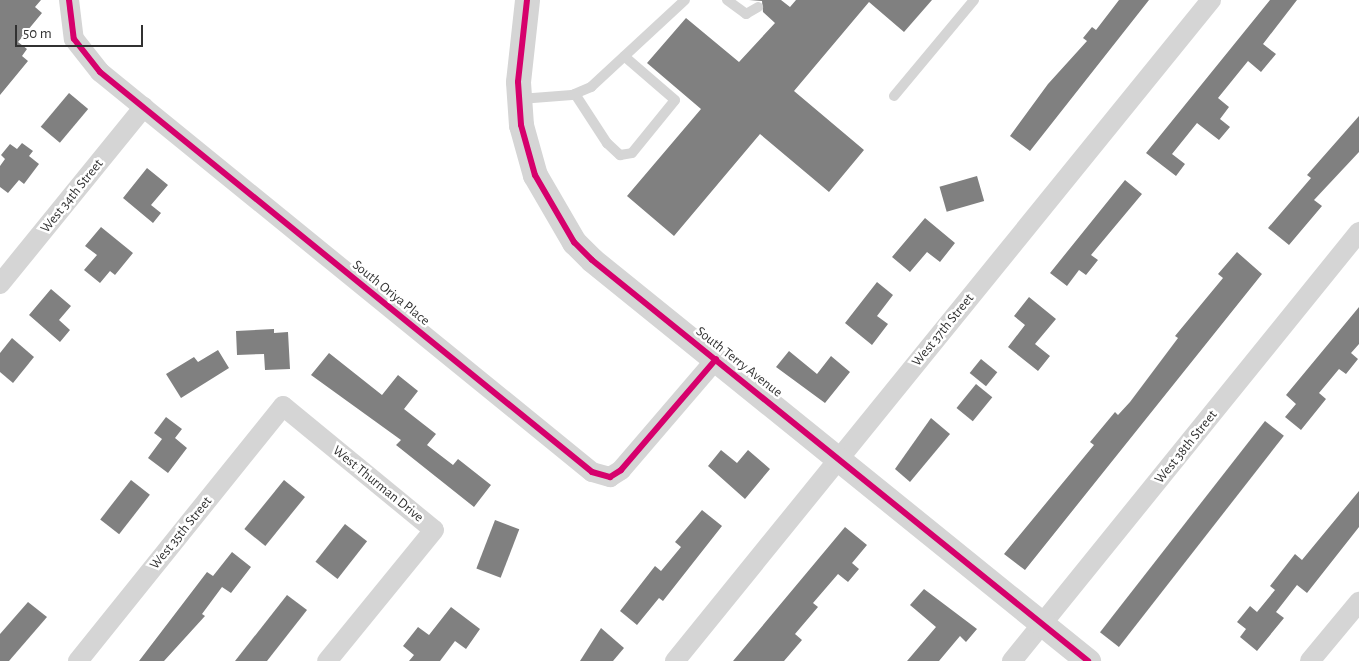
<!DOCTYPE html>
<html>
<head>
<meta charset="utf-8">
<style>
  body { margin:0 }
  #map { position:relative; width:1359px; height:661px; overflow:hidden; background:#fff; font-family:"Alegreya Sans",sans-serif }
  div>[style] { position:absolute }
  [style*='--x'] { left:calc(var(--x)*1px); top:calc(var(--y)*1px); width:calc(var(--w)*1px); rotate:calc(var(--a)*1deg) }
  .building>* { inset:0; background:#808080; transform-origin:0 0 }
  .service>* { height:10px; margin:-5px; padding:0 5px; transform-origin:5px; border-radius:5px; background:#d5d5d5 }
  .minor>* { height:20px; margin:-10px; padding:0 10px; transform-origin:10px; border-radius:10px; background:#d5d5d5 }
  .tertiary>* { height:25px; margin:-12.5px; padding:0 12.5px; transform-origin:12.5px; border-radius:12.5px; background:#d5d5d5 }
  .cycleway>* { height:6px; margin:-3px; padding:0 3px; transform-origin:3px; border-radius:3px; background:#d6006c }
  span { translate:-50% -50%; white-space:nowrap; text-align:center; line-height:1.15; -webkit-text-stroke:5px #fff; paint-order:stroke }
  .street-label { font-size:14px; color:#313131 }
  .scale { position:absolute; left:15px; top:25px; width:128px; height:22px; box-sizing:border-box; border:2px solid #313131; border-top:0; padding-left:6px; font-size:15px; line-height:18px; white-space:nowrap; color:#313131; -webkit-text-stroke:4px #fff; paint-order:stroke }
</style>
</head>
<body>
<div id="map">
  <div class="building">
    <div style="clip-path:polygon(0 0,41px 0,35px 7px,42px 13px,18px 42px,27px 49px,22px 56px,28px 61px,0 95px)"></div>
    <div style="clip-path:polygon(749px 0,781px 0,790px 7px,796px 0,932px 0,904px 32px,869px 2px,794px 91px,864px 150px,829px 192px,760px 134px,674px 236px,627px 196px,701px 109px,647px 63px,686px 18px,739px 62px,775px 23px,763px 12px,762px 1px)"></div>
    <div style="clip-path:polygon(1119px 0,1149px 0,1030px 151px,1010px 136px,1048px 84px,1087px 41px,1083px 38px,1092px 27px,1096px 30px)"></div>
    <div style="clip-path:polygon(1270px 0,1297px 0,1263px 44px,1276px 54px,1261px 72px,1248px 61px,1218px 98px,1229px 107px,1220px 119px,1230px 127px,1219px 140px,1197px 123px,1172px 154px,1185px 164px,1176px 176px,1146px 153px)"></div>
    <div style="left:69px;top:93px;width:25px;height:44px;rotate:40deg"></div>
    <div style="clip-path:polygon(1359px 116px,1359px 152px,1314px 200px,1322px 206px,1289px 245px,1268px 228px,1311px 178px,1307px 175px)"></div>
    <div style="clip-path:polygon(22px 143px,33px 151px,29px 156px,39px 164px,24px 184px,19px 180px,8px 193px,0 187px,0 166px,5px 159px,1px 155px,10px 144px,17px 149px)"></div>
    <div style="clip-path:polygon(147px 168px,168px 185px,151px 205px,161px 213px,153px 223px,123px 198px)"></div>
    <div style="left:977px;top:176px;width:26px;height:39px;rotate:74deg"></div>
    <div style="clip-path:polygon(1125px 180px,1142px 194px,1091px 255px,1098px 260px,1086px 275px,1079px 270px,1067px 286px,1050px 273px)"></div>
    <div style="clip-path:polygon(925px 218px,955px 243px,940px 262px,927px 252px,910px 272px,892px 257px)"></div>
    <div style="clip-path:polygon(101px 227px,133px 253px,115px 275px,110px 271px,100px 283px,84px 270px,97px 255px,85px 246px)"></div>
    <div style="clip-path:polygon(1237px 252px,1262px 274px,1025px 570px,1004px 554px,1094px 445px,1090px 442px,1115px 412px,1118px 415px,1130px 402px,1178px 338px,1175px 336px,1223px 278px,1218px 274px)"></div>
    <div style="clip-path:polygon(877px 282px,893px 295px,877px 316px,888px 324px,872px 345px,845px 323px)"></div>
    <div style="clip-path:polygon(51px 289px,71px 306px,59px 320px,70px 330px,60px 342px,29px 315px)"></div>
    <div style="clip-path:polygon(1029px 297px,1056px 319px,1035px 344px,1050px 356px,1038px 371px,1008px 347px,1025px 325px,1014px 316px)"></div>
    <div style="clip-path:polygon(1359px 307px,1359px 344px,1351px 353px,1358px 359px,1346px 374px,1339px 369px,1319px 393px,1326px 399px,1301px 430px,1285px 417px,1296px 404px,1286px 395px)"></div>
    <div style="clip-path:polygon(274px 329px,274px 333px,288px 332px,290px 369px,265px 370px,264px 354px,237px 355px,236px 331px)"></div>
    <div style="clip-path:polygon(12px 338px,34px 357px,13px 383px,0 372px,0 353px)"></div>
    <div style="clip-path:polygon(218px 350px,229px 368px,181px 398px,166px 374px,194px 357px,198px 362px)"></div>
    <div style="clip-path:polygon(789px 351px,817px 374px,831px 356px,850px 372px,825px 403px,776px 367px)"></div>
    <div style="clip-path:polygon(329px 353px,382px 395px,398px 375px,418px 391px,404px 409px,436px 434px,427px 445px,453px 465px,458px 459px,491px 485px,474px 507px,396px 445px,401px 440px,311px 375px)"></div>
    <div style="left:981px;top:359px;width:21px;height:18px;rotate:39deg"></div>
    <div style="left:976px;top:384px;width:21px;height:31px;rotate:39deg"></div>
    <div style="clip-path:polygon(166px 417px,182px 429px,175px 438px,187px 448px,168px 473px,148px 458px,162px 439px,154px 433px)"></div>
    <div style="clip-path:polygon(931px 418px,950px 434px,910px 482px,895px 469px)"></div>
    <div style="left:1265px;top:421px;width:24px;height:268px;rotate:38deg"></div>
    <div style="clip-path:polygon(721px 450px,737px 463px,748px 450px,770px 469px,745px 499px,708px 466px)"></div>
    <div style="left:131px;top:480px;width:24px;height:50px;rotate:38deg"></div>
    <div style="left:284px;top:480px;width:27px;height:63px;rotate:39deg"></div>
    <div style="clip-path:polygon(1359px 491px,1359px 527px,1307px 593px,1297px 585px,1276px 612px,1284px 618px,1257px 651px,1240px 637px,1246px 629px,1237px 622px,1250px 606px,1257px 612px,1275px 590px,1270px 586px,1295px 554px,1302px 560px)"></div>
    <div style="clip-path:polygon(702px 510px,722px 526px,663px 601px,659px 598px,637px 625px,620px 611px,655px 566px,661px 571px,681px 547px,675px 542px)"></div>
    <div style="left:495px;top:520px;width:26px;height:52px;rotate:21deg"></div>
    <div style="left:345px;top:524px;width:28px;height:48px;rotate:38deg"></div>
    <div style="clip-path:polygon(845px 527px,867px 545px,852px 563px,859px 569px,848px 582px,838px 574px,813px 603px,818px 607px,795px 634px,802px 640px,784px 661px,733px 661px)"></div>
    <div style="clip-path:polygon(232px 552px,251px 567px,231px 593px,222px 587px,202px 614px,205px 616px,164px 661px,139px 661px,207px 572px,213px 576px)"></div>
    <div style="clip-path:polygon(924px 589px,977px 629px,966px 642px,960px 636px,939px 661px,907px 661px,936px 627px,910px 605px)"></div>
    <div style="clip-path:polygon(287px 595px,307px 610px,267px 661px,235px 661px)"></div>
    <div style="clip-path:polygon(28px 602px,47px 617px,9px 661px,0 661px,0 634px)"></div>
    <div style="clip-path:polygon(451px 607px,480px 629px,466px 649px,455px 641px,440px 661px,409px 661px,414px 655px,403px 646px,418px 627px,429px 635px)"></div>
    <div style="clip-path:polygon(601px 628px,624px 648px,613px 661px,580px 661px)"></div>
  </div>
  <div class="service">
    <div style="--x:727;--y:0;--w:24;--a:36"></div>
    <div style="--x:746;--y:14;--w:14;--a:-30"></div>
    <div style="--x:575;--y:94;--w:59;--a:56.9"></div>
    <div style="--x:607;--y:143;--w:18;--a:43"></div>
    <div style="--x:620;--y:155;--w:12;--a:-9"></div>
    <div style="--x:632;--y:153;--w:68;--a:-50.9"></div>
    <div style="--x:675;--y:100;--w:67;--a:-139.2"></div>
    <div style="--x:894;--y:96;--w:125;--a:-50.2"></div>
    <div style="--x:520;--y:99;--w:52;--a:-4.4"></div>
    <div style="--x:572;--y:95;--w:21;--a:-23"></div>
    <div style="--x:591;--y:87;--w:128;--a:-42.8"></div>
  </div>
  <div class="minor">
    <div style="--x:69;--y:0;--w:39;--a:83"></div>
    <div style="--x:74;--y:39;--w:42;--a:51.8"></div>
    <div style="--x:100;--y:72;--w:634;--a:39.11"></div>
    <div style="--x:592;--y:472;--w:19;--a:16"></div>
    <div style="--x:610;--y:477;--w:13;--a:-32"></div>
    <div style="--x:621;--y:470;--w:146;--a:-49.4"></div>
    <div style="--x:0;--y:284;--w:228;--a:-50.9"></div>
    <div style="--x:78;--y:661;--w:327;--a:-51.2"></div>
    <div style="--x:283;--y:406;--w:195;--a:39.4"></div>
    <div style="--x:434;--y:530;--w:169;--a:129.2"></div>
    <div style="--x:675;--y:661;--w:851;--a:-50.96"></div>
    <div style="--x:1012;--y:661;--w:552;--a:-51.03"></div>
    <div style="--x:1310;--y:661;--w:77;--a:-50.3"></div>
  </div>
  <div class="tertiary">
    <div style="--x:527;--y:0;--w:82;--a:96.3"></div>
    <div style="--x:518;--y:82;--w:43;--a:86"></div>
    <div style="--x:521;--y:125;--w:52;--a:74.4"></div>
    <div style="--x:535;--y:175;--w:78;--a:59.8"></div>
    <div style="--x:574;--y:242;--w:25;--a:45"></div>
    <div style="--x:592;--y:260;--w:638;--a:38.95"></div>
  </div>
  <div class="cycleway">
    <div style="--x:69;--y:0;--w:39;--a:83"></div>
    <div style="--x:74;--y:39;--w:42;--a:51.8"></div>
    <div style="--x:100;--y:72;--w:634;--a:39.11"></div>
    <div style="--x:592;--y:472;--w:19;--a:16"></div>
    <div style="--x:610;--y:477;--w:13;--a:-32"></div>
    <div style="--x:621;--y:470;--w:146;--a:-49.4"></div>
    <div style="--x:527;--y:0;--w:82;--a:96.3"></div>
    <div style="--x:518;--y:82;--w:43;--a:86"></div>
    <div style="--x:521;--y:125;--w:52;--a:74.4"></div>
    <div style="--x:535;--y:175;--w:78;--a:59.8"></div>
    <div style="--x:574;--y:242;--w:25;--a:45"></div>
    <div style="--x:592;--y:260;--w:638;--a:38.95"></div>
  </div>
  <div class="street-label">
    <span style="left:72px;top:196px;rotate:-51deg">West 34th Street</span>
    <span style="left:391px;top:293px;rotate:39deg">South Oriya Place</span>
    <span style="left:943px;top:330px;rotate:-51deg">West 37th Street</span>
    <span style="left:739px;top:362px;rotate:38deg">South Terry Avenue</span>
    <span style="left:1186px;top:447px;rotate:-51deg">West 38th Street</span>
    <span style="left:378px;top:484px;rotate:39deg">West Thurman Drive</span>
    <span style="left:181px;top:533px;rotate:-51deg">West 35th Street</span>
  </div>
  <div class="scale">50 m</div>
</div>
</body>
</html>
